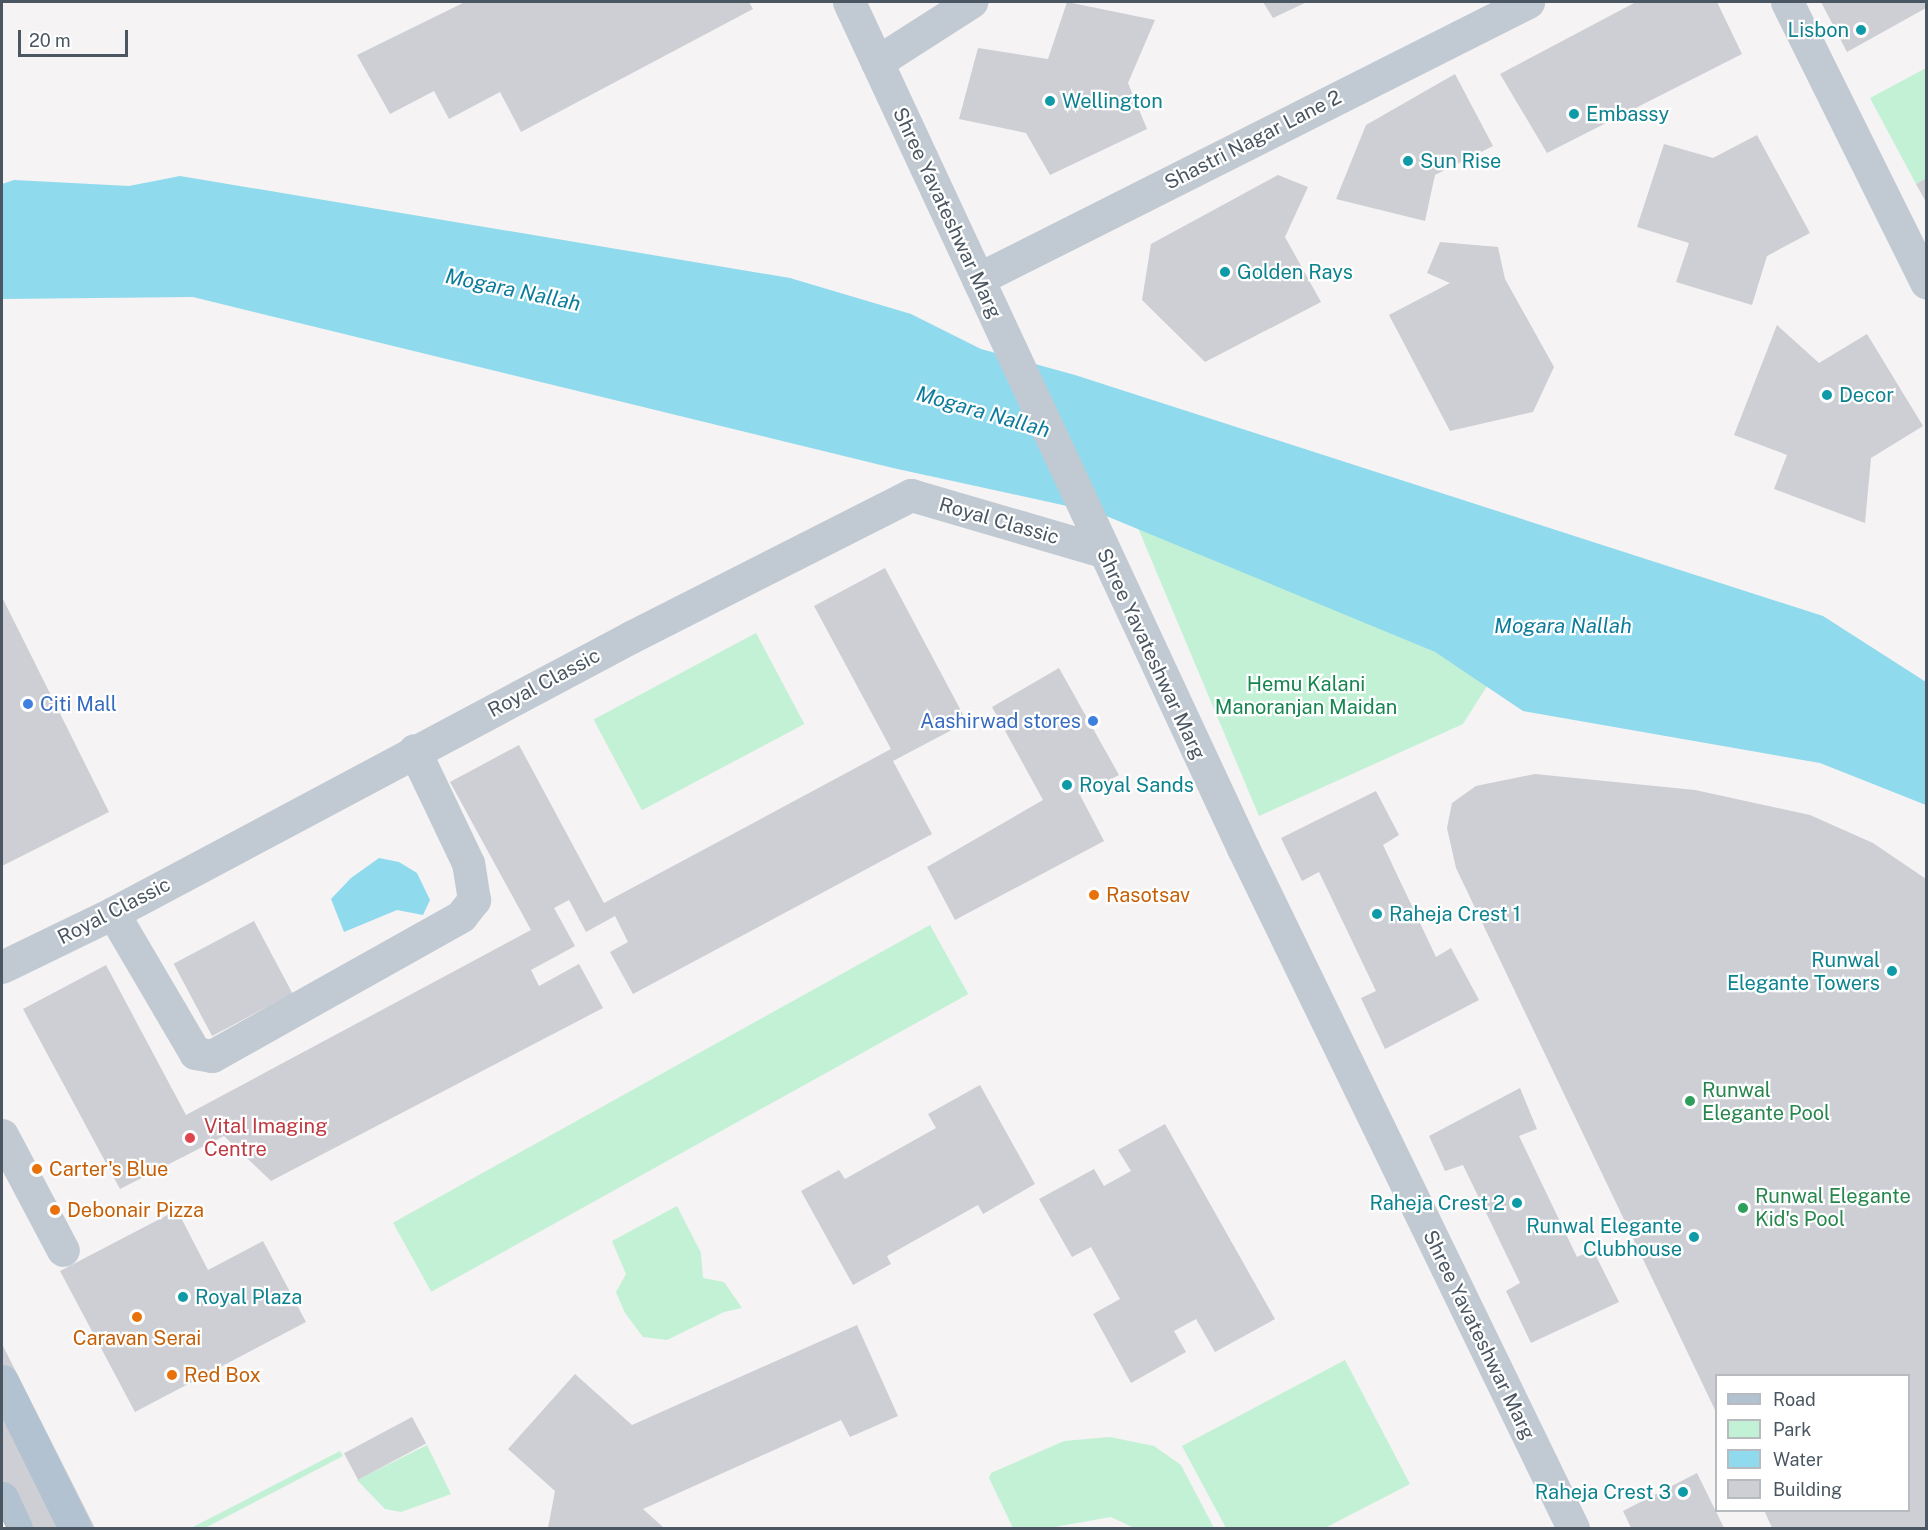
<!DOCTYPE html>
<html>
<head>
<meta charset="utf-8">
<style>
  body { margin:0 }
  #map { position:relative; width:1928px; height:1530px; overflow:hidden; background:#f5f3f3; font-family:"Public Sans",sans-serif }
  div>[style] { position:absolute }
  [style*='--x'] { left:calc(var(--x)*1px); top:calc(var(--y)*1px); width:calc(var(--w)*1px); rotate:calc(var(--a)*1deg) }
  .green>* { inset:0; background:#c3f1d5; transform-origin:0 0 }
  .water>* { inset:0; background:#90daee }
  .building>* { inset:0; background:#cdcfd5; transform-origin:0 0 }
  .minor>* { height:33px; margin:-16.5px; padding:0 16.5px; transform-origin:16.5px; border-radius:16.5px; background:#c1cad2 }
  .major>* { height:33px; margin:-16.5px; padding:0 16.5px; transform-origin:16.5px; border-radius:16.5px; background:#b3c2d1 }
  .rail>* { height:7px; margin-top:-3.5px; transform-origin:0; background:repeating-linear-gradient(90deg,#fff 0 14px,#b5b8bd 0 28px); box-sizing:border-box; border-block:2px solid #b5b8bd }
  .dots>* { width:16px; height:16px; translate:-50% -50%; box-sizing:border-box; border:3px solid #fff; border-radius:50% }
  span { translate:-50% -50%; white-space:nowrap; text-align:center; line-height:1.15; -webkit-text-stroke:4.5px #fff; paint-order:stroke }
  .culture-label { font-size:20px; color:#0d838f }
  .right { translate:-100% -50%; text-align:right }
  .left { translate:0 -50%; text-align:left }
  .street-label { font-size:20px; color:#4a5661 }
  .park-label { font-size:20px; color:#17864f }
  .shop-label { font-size:20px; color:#366cbe }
  .food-label { font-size:20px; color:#c56008 }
  .leisure-label { font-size:20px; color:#27864d }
  .health-label { font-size:20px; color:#be3a42 }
  .water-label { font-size:21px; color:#0c7c9b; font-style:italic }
  .frame { position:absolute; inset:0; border:3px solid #4a5661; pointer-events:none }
  .legend { position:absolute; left:1715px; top:1374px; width:195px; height:138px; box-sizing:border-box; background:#fff; border:2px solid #b7bbc0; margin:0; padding:8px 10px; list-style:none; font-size:18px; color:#4a5661 }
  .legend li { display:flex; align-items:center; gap:12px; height:30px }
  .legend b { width:30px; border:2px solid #b7bbc0 }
  .scale { position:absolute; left:18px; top:30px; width:110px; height:27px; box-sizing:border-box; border:3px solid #4a5661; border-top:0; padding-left:8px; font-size:18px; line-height:21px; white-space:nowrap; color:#4a5661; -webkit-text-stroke:4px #fff; paint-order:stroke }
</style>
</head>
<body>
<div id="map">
  <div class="green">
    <div style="clip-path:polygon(1926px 68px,1926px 178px,1916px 184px,1870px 98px)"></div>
    <div style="clip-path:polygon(1138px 528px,1435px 652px,1487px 686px,1463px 724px,1259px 816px)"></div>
    <div style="left:756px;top:633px;width:103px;height:184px;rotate:62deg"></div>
    <div style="left:930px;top:925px;width:79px;height:614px;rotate:61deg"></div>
    <div style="clip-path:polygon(677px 1206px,701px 1253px,703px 1278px,724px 1282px,742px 1308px,724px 1312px,667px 1340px,643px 1337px,625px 1313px,616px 1292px,626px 1274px,612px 1241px)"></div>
    <div style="clip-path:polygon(1345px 1360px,1410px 1484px,1325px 1528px,1226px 1528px,1182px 1446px)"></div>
    <div style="clip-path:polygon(1110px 1437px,1154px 1446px,1181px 1465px,1214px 1528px,1134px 1528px,1111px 1517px,1049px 1528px,1013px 1528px,989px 1478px,991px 1473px,1064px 1441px)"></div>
    <div style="clip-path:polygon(427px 1445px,451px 1494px,401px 1512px,385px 1509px,357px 1480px)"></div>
    <div style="clip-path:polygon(340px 1451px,343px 1456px,205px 1528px,191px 1528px)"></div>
  </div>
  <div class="water">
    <div style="clip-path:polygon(180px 176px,790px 278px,911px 314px,981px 349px,1075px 375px,1823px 616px,1926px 682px,1926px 805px,1820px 763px,1523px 711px,1435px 652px,1099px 513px,893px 468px,193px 297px,2px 299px,2px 184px,14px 180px,129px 186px)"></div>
    <div style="clip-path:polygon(379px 858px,399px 862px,417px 873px,430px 900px,423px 915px,397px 910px,344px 932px,331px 899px,351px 878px)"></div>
  </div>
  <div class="building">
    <div style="clip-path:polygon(465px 2px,749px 2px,753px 9px,521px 132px,500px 92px,449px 119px,434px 91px,390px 114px,357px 55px)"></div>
    <div style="clip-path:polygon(1067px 2px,1155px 20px,1128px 83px,1147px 129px,1050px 175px,1026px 133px,959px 119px,978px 48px,1048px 59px)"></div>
    <div style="clip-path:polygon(1263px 2px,1307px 2px,1273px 18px)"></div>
    <div style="clip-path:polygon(1636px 2px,1717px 2px,1742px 54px,1547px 153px,1500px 74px)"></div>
    <div style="clip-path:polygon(1821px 2px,1924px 2px,1926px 8px,1847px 52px)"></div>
    <div style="clip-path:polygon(1455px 74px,1493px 146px,1435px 175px,1425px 221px,1336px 199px,1366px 125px)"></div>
    <div style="clip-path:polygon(1757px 135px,1810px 233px,1767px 256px,1752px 305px,1676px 282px,1689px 243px,1637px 227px,1664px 144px,1713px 158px)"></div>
    <div style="clip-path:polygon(1278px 175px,1308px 187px,1285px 237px,1321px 302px,1205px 362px,1142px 300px,1151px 244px)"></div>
    <div style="clip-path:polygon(1926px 178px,1926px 202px,1916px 184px)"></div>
    <div style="clip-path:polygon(1440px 242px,1498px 247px,1505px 279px,1554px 367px,1533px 412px,1450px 431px,1389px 315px,1450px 283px,1427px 273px)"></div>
    <div style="clip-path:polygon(1777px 325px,1819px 363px,1867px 334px,1923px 426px,1871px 458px,1865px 523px,1774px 489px,1787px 455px,1734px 435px)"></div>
    <div style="clip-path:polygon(885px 568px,967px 722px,893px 761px,932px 834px,633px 994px,610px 952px,628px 942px,615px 916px,586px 932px,569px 900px,554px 908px,575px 946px,531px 970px,539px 986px,579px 964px,603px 1008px,271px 1181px,224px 1136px,120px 1189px,23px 1009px,106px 965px,186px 1115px,531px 930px,450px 782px,519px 745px,604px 903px,891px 749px,814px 606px)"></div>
    <div style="clip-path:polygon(2px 597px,109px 812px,2px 866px)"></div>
    <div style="clip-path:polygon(1059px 668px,1119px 775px,1080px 795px,1104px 841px,955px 920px,927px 867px,1043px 800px,992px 707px)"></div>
    <div style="clip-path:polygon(1535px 774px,1695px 790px,1810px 815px,1873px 843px,1926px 879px,1926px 1528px,1772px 1528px,1764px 1510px,1908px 1510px,1908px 1376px,1716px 1376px,1716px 1412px,1456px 868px,1447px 828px,1452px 803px,1476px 786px)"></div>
    <div style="clip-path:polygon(1376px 791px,1399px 835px,1383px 845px,1436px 957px,1451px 948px,1479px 1000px,1385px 1049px,1361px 998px,1376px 991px,1319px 872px,1302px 881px,1281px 838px)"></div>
    <div style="left:254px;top:921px;width:82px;height:91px;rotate:62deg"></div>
    <div style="clip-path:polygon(980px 1085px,1035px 1184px,983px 1214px,978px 1205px,887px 1256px,891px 1264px,853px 1285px,801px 1191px,839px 1170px,845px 1179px,936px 1128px,928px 1114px)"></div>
    <div style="clip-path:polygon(1520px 1088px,1537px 1129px,1519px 1136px,1577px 1257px,1593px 1250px,1619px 1302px,1531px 1343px,1506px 1291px,1520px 1283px,1463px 1165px,1445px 1171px,1429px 1136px)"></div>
    <div style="clip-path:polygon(1165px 1124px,1275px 1319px,1215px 1352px,1196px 1319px,1174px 1331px,1186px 1352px,1131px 1383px,1093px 1314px,1120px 1299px,1091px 1247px,1072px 1257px,1039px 1199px,1094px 1169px,1104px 1186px,1131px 1171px,1118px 1150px)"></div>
    <div style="clip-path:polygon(177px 1210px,208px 1270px,263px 1241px,306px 1322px,135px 1412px,60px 1271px)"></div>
    <div style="clip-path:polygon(857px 1325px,898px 1416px,850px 1437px,841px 1420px,643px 1509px,664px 1528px,548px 1528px,555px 1491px,508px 1449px,575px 1374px,632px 1425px)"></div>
    <div style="clip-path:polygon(2px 1344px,95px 1528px,2px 1528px)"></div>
    <div style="left:412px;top:1417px;width:30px;height:77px;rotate:62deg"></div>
    <div style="clip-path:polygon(1697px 1473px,1724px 1528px,1631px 1528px,1623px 1511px)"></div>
  </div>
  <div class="minor">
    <div style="--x:849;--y:2;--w:933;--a:65.03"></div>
    <div style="--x:1243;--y:848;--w:756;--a:64.11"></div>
    <div style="--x:1787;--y:2;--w:313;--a:63.6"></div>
    <div style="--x:877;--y:62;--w:112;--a:-32.6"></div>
    <div style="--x:978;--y:279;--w:616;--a:-26.73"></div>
    <div style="--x:113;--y:913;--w:162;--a:59.6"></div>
    <div style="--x:195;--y:1053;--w:17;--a:10"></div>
    <div style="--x:212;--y:1056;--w:286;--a:-29.3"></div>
    <div style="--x:461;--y:916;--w:21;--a:-51"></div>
    <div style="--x:474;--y:900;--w:37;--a:-99"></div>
    <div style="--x:468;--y:863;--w:125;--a:-115.5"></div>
    <div style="--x:2;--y:967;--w:123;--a:-25.9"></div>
    <div style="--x:113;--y:913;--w:587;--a:-28.05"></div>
    <div style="--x:631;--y:637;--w:314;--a:-26.9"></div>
    <div style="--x:911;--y:495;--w:200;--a:16.3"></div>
    <div style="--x:2;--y:1135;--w:130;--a:62.1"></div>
  </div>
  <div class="major">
    <div style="--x:2;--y:1381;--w:164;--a:63.6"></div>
    <div style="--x:2;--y:1498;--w:33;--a:65"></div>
  </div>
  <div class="rail">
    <div style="--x:2;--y:1522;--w:7;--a:63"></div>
  </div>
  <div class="dots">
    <div style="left:1861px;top:30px;background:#0f9aa8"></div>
    <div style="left:1050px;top:101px;background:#0f9aa8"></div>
    <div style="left:1574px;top:114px;background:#0f9aa8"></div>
    <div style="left:1408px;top:161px;background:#0f9aa8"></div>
    <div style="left:1225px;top:272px;background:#0f9aa8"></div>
    <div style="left:1827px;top:395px;background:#0f9aa8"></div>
    <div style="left:28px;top:704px;background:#3f7fe0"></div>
    <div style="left:1093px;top:721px;background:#3f7fe0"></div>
    <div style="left:1067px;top:785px;background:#0f9aa8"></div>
    <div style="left:1094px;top:895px;background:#e8710a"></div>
    <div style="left:1377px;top:914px;background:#0f9aa8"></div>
    <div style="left:1892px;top:971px;background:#0f9aa8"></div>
    <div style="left:1690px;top:1101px;background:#2e9e5b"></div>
    <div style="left:190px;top:1138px;background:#e0444e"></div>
    <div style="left:37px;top:1169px;background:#e8710a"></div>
    <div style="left:1517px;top:1203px;background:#0f9aa8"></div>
    <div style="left:1743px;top:1208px;background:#2e9e5b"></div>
    <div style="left:55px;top:1210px;background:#e8710a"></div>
    <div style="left:1694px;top:1237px;background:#0f9aa8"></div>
    <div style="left:183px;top:1297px;background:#0f9aa8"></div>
    <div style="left:137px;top:1317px;background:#e8710a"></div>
    <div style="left:172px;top:1375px;background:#e8710a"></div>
    <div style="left:1683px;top:1492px;background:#0f9aa8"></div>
  </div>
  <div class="culture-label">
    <span class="right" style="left:1849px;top:30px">Lisbon</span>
    <span class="left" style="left:1062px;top:101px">Wellington</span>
    <span class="left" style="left:1586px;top:114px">Embassy</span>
    <span class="left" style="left:1420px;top:161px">Sun Rise</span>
    <span class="left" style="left:1237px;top:272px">Golden Rays</span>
    <span class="left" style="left:1839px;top:395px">Decor</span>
    <span class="left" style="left:1079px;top:785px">Royal Sands</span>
    <span class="left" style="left:1389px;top:914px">Raheja Crest 1</span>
    <span class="right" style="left:1880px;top:972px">Runwal<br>Elegante Towers</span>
    <span class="right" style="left:1505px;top:1203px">Raheja Crest 2</span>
    <span class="right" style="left:1682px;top:1238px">Runwal Elegante<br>Clubhouse</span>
    <span class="left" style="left:195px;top:1297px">Royal Plaza</span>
    <span class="right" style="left:1671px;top:1492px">Raheja Crest 3</span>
  </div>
  <div class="street-label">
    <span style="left:1253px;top:140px;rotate:-27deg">Shastri Nagar Lane 2</span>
    <span style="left:947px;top:213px;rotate:65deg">Shree Yavateshwar Marg</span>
    <span style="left:999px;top:521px;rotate:16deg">Royal Classic</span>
    <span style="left:1151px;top:654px;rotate:65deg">Shree Yavateshwar Marg</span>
    <span style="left:544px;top:683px;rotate:-28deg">Royal Classic</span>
    <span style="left:114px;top:911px;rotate:-27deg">Royal Classic</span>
    <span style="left:1479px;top:1335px;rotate:64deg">Shree Yavateshwar Marg</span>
  </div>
  <div class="park-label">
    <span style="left:1306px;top:696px">Hemu Kalani<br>Manoranjan Maidan</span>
  </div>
  <div class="shop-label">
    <span class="left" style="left:40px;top:704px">Citi Mall</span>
    <span class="right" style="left:1081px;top:721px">Aashirwad stores</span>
  </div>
  <div class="food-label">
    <span class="left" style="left:1106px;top:895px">Rasotsav</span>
    <span class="left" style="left:49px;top:1169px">Carter's Blue</span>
    <span class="left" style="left:67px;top:1210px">Debonair Pizza</span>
    <span style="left:137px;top:1338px">Caravan Serai</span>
    <span class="left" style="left:184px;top:1375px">Red Box</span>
  </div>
  <div class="leisure-label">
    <span class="left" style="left:1702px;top:1102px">Runwal<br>Elegante Pool</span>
    <span class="left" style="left:1755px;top:1208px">Runwal Elegante<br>Kid's Pool</span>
  </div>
  <div class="health-label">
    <span class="left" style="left:204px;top:1138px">Vital Imaging<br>Centre</span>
  </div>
  <div class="water-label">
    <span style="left:513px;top:290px;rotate:12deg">Mogara Nallah</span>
    <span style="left:983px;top:412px;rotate:16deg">Mogara Nallah</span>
    <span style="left:1563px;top:626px">Mogara Nallah</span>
  </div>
  <div class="frame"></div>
  <ul class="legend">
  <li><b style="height:8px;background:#b3c2d1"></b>Road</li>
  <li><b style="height:16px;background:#c3f1d5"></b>Park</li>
  <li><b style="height:16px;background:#90daee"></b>Water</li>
  <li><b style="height:16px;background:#cdcfd5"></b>Building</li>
  </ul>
  <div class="scale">20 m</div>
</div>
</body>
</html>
